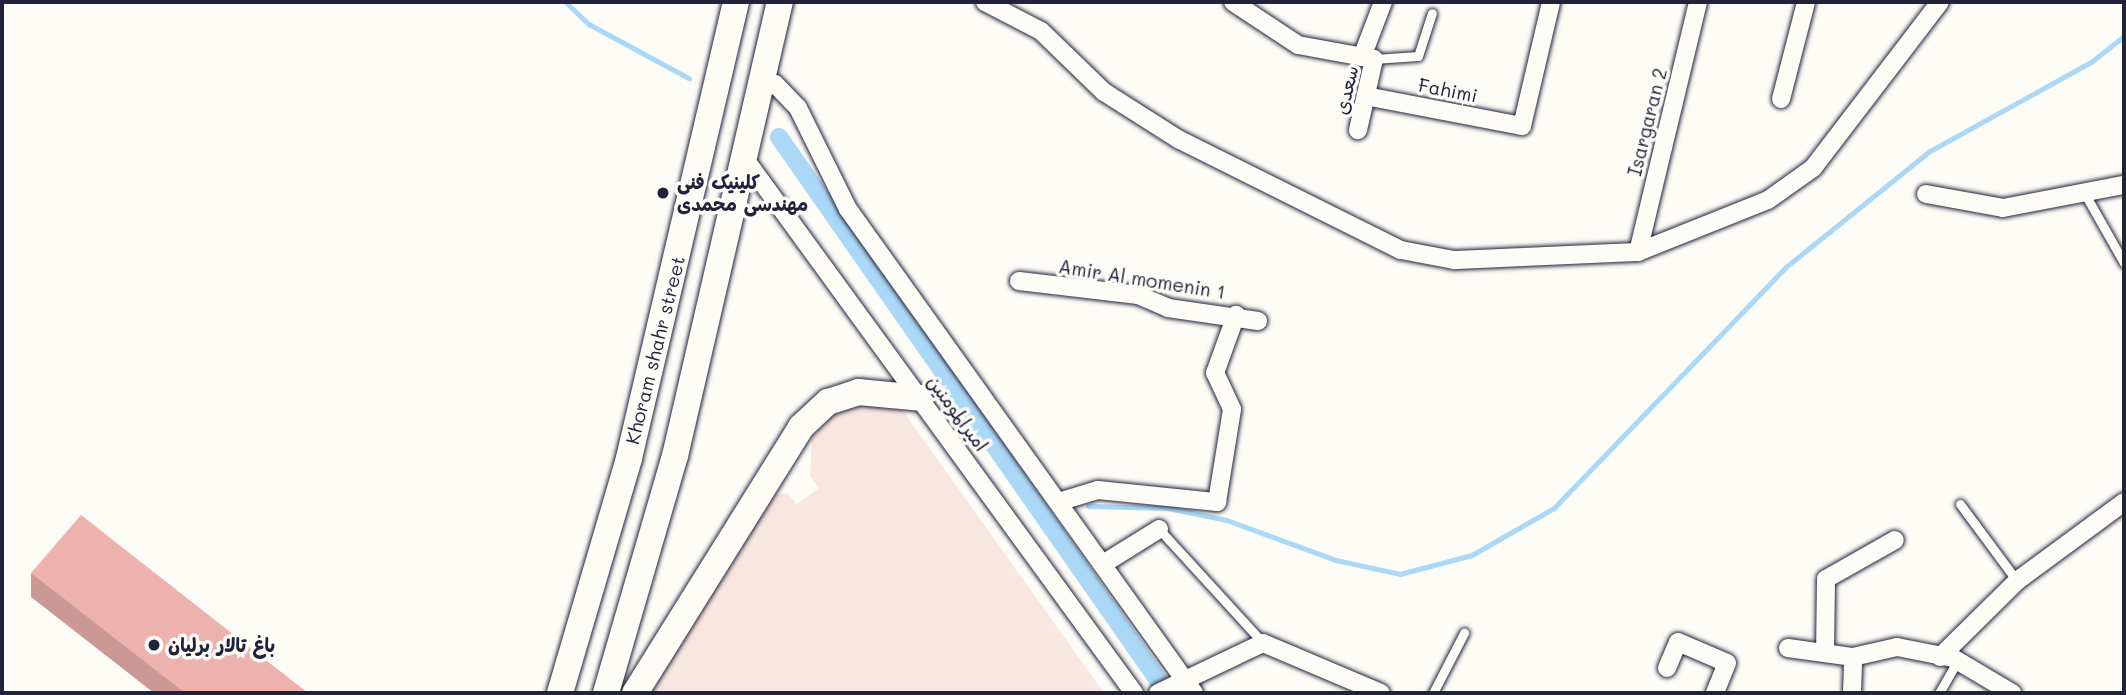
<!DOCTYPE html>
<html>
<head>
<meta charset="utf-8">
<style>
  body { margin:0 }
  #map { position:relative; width:2126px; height:695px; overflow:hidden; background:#fdfcf7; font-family:Mali,"Playpen Sans Arabic",sans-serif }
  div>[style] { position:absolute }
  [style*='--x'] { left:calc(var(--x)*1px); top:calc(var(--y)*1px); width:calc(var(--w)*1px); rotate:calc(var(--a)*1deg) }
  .built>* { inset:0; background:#f8e6e1 }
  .stream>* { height:4.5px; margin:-2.25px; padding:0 2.25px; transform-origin:2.25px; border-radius:2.25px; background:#abd8f7 }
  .canal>* { height:18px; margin:-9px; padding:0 9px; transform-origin:9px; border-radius:9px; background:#abd8f7 }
  .roads { filter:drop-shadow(0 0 2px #22223b) drop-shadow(0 0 2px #22223b) }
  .lane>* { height:9px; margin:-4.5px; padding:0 4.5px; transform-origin:4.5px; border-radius:4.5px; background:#fdfcf7 }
  .street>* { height:18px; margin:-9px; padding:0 9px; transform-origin:9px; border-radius:9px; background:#fdfcf7 }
  .secondary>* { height:26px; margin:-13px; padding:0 13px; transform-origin:13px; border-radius:13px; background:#fdfcf7 }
  .wall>* { inset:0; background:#cc9896 }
  .building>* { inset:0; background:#edb1ae }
  .dots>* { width:19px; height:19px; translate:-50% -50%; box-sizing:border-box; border:4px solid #fdfcf7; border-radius:50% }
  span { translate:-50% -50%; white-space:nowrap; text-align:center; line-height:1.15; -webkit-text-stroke:7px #fdfcf7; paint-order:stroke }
  .street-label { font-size:19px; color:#22223b }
  .poi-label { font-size:19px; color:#22223b; font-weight:700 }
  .left { translate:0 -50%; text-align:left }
  .frame { position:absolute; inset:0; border:4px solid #22223b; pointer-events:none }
</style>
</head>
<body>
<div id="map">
  <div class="built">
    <div style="clip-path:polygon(874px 401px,903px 411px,1104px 693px,650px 693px,770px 495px,787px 493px,797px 504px,819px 488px,810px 476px,812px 439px,837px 409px)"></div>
  </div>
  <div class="stream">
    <div style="--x:566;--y:2;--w:32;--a:44"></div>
    <div style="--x:589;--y:24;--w:114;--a:28.4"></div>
    <div style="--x:1088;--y:506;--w:80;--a:1.4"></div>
    <div style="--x:1168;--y:508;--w:60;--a:11.5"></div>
    <div style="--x:1227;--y:520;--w:116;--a:20.2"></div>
    <div style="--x:1336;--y:560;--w:66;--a:12.3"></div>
    <div style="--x:1400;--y:574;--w:74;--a:-14.8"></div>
    <div style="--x:1472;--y:555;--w:95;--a:-29.8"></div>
    <div style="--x:1554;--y:508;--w:335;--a:-46.1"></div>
    <div style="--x:1786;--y:267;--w:185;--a:-38.9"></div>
    <div style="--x:1930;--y:151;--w:184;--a:-28.9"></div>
    <div style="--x:2091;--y:62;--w:42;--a:-38.2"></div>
  </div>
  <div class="canal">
    <div style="--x:779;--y:137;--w:678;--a:55.09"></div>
  </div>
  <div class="roads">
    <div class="lane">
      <div style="--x:1374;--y:59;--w:44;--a:-3.9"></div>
      <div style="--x:1418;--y:56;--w:45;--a:-72"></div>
      <div style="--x:2086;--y:196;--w:77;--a:60.4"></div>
      <div style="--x:1960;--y:504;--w:96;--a:53.5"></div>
      <div style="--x:1159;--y:529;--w:154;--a:47.6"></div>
      <div style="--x:1433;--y:693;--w:68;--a:-62.7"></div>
      <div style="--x:1939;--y:693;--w:38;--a:-60"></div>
    </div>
    <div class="street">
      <div style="--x:985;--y:2;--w:63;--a:27.4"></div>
      <div style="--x:1041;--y:31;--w:88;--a:44.1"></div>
      <div style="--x:1104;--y:92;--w:88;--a:32.4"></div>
      <div style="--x:1178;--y:139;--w:249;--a:26.5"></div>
      <div style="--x:1401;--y:250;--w:54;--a:10.7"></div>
      <div style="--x:1454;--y:260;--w:184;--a:-2.5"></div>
      <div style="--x:1638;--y:252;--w:140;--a:-21.8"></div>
      <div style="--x:1768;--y:200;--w:55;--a:-35.4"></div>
      <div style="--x:1813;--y:168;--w:209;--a:-52.6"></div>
      <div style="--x:1233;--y:2;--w:78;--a:33.5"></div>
      <div style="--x:1298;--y:45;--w:77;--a:10.4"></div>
      <div style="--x:1374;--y:59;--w:73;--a:102.7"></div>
      <div style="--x:1362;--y:57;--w:59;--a:-69.1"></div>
      <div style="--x:765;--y:83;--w:10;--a:6"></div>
      <div style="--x:775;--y:84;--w:33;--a:46"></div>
      <div style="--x:798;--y:108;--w:113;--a:63.7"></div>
      <div style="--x:848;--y:209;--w:595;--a:54.44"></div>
      <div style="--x:1366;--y:96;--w:159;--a:10.9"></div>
      <div style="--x:1522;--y:126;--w:127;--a:-76.8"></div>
      <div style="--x:1781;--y:99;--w:100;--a:-75.5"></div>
      <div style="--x:745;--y:159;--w:661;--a:53.93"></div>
      <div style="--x:1926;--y:194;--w:78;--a:10.3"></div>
      <div style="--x:2003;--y:208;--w:123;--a:-10.8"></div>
      <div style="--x:1638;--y:252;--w:257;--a:-76.5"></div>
      <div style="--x:1019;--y:281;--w:120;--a:6.7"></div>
      <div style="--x:1138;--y:295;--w:33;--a:23"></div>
      <div style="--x:1168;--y:308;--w:91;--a:8.2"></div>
      <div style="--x:1058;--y:502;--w:42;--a:-16.7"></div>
      <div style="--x:1098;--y:490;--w:120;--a:5.8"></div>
      <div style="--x:1217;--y:502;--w:94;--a:-80.8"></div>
      <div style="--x:1232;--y:409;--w:40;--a:-115"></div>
      <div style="--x:1215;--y:373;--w:62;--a:-70.1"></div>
      <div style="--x:1103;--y:564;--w:66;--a:-32"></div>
      <div style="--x:1788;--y:648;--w:66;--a:7.9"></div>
      <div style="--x:1853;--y:657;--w:45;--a:-12.8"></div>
      <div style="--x:1897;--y:647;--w:57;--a:11.1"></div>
      <div style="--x:1953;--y:658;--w:69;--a:30.7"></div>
      <div style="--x:1825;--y:653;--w:74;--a:-89.2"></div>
      <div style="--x:1826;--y:579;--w:79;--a:-29.5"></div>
      <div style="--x:1940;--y:657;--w:108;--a:-44.6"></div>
      <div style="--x:2017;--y:581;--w:133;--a:-36.4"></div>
      <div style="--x:1667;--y:668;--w:28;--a:-67"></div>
      <div style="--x:1678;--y:642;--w:53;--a:23.2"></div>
      <div style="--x:1727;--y:663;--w:32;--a:112"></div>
      <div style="--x:1158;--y:693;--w:116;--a:-25.5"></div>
      <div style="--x:1263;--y:643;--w:128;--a:23"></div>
      <div style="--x:1852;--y:693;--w:36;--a:-88"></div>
    </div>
    <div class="secondary">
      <div style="--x:560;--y:693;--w:245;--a:-73.6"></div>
      <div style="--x:629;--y:458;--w:468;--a:-76.8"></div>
      <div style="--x:606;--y:693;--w:247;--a:-73.8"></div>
      <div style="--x:675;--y:456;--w:466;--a:-77"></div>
      <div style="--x:635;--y:693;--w:314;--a:-58"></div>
      <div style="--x:801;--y:427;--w:37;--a:-43"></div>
      <div style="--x:828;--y:402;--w:32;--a:-18"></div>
      <div style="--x:858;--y:392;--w:63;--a:5.4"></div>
    </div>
  </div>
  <div class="wall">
    <div style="clip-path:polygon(31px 573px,308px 693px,154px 693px,31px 597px)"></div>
  </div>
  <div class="building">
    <div style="clip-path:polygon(81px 515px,308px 693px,185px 693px,31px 573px)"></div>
  </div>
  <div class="dots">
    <div style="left:663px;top:193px;background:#22223b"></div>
    <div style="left:154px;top:645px;background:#22223b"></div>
  </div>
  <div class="street-label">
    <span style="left:1346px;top:90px;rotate:-77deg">سعدی</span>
    <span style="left:1448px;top:90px;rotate:11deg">Fahimi</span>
    <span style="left:1647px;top:122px;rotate:-76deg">Isargaran 2</span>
    <span style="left:1142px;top:279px;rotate:9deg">Amir Al momenin 1</span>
    <span style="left:655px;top:350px;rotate:-76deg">Khoram shahr street</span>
    <span style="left:958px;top:413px;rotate:54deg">امیرالمومنین</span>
  </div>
  <div class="poi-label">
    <span class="left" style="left:677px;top:193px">کلینیک فنی<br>مهندسی محمدی</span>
    <span class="left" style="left:168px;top:645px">باغ تالار برلیان</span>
  </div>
  <div class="frame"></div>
</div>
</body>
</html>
